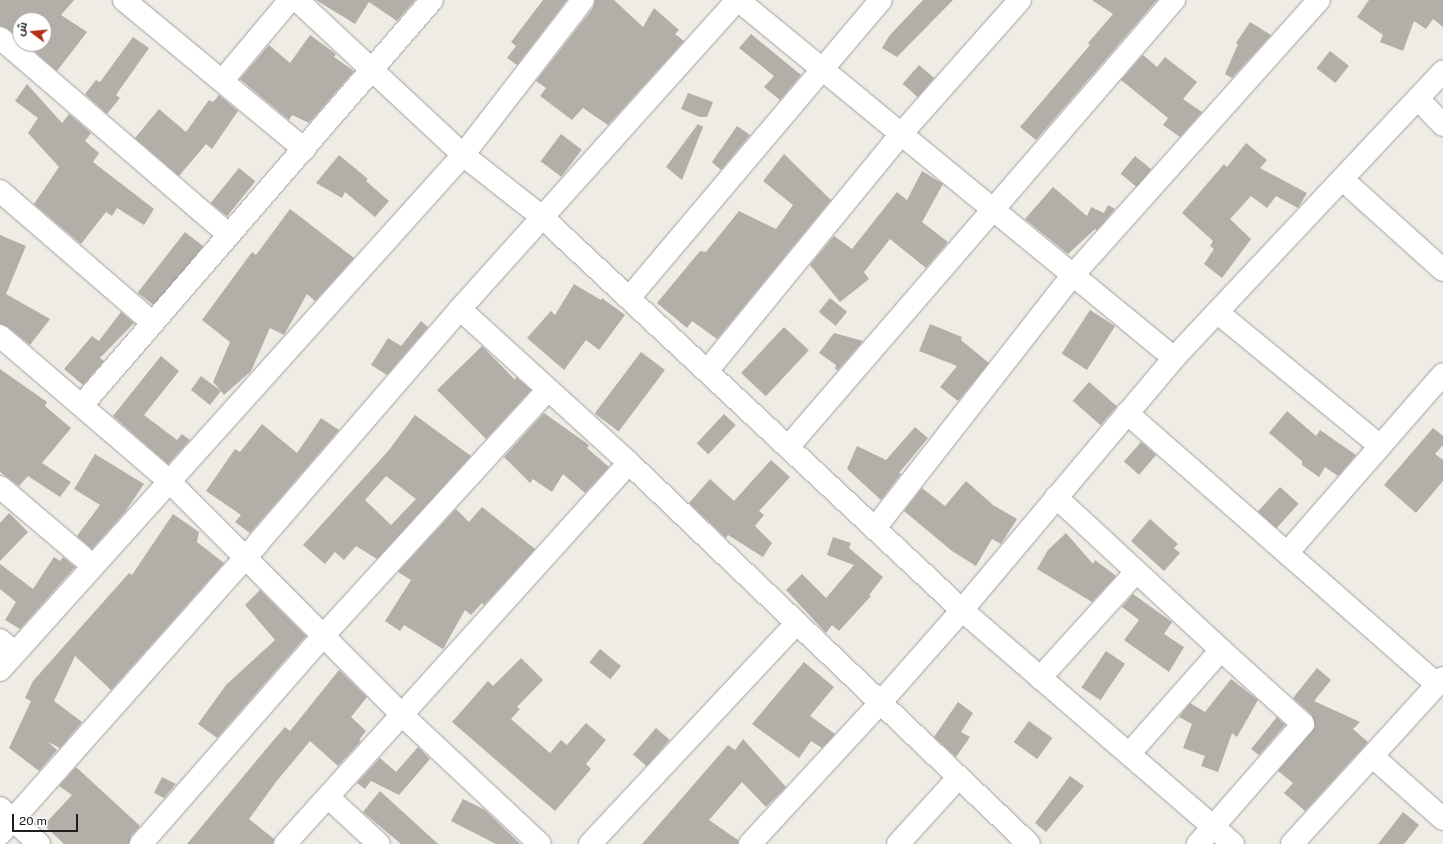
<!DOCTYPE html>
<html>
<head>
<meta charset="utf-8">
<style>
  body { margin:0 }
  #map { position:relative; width:1443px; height:844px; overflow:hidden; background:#eeece5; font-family:"Public Sans",Cairo,sans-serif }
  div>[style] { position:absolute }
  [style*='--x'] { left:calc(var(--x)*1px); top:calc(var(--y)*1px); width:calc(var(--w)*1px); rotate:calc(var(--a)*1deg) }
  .building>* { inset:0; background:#b3aea8; transform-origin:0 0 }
  .roads { filter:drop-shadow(0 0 1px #9f9f9f) drop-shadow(0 0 1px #9f9f9f) }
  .minor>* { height:22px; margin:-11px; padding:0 11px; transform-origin:11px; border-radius:11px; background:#fff }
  span { translate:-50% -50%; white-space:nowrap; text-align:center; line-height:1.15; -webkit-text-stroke:3.5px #fff; paint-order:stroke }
  .north { position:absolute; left:12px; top:12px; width:40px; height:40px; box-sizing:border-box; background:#fff; border:1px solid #a5a5a5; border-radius:50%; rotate:286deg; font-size:11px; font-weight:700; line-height:16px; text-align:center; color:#1e1e1e }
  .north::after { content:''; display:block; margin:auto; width:14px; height:18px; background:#b42d18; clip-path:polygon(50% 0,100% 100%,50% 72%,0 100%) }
  .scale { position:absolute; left:12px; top:814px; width:66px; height:18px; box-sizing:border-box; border:2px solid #1e1e1e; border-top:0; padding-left:5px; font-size:12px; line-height:14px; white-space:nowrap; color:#1e1e1e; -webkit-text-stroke:3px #fff; paint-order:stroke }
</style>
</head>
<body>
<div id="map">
  <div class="building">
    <div style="clip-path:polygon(0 0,74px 0,61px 15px,87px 32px,57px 71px,26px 44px,44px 44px,44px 20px,20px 20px,20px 39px,8px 29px,0 26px)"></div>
    <div style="clip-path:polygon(316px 0,415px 0,397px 21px,369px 2px,355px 24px)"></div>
    <div style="clip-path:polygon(543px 0,567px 0,517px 65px,507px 58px,516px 46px,511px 42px)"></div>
    <div style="clip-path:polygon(595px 0,614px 0,643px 27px,654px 8px,679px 30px,675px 34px,684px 41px,608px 125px,583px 108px,572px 120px,540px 96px,546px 88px,536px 81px,593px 8px)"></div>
    <div style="clip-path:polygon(923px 0,953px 0,897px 57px,882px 48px,889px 36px)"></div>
    <div style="clip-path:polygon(1092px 0,1157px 0,1036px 140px,1020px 127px,1090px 45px,1088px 43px,1113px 14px)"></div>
    <div style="clip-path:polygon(1369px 0,1443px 0,1443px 27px,1433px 19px,1426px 29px,1414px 21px,1403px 51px,1380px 42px,1383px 35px,1357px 17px)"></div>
    <div style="clip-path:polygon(1250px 22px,1271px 35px,1232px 78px,1225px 74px,1238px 44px,1236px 43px)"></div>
    <div style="clip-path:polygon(751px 34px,801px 75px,780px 100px,764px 87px,774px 76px,739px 48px)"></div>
    <div style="clip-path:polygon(310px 35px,336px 54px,334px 57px,354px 71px,309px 123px,292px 115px,289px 120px,240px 79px,269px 45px,290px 63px)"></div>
    <div style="clip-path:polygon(133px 37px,149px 48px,116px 95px,120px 98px,107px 114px,85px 94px,96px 80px,100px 82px)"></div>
    <div style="left:1330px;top:51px;width:24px;height:22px;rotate:38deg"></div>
    <div style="clip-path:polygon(1143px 55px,1157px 67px,1165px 57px,1197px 82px,1183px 99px,1202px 112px,1180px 137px,1163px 125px,1168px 118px,1121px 80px)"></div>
    <div style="left:919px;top:65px;width:20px;height:25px;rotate:41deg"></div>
    <div style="clip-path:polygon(27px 84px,62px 123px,69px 114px,91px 133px,85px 141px,99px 153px,93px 162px,154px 209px,144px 225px,117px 208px,112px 216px,106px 212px,81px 244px,34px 204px,59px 167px,28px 133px,38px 118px,15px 101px)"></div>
    <div style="clip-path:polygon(688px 93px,713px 102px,707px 117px,700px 117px,681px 109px)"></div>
    <div style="clip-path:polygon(219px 95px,238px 111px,212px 149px,206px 144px,179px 176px,135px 138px,159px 109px,186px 132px,209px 100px,213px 102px)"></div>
    <div style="clip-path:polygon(698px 124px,703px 127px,682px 180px,666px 167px)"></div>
    <div style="clip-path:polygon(737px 126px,750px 135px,721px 170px,712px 162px)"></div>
    <div style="left:561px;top:134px;width:26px;height:34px;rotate:37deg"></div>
    <div style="clip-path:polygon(1246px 143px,1267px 160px,1260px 168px,1307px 193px,1298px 208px,1276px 196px,1267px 208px,1251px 196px,1230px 219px,1251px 239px,1222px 278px,1204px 264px,1214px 249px,1210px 246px,1213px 241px,1182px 213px,1224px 164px,1227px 167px)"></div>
    <div style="clip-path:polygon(784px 154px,831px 200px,717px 339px,692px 321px,687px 328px,657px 303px,700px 251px,706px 252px,739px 211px,776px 229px,793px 205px,763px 181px)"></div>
    <div style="clip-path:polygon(339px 155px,368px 179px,366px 181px,389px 201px,375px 217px,345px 192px,342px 198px,316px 183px)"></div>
    <div style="left:1135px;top:156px;width:21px;height:23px;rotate:39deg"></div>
    <div style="left:239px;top:168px;width:21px;height:45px;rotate:39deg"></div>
    <div style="clip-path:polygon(922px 171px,943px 184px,922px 222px,948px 242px,926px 268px,890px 239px,864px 272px,869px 279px,840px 302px,810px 265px,834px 236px,852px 249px,897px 192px,907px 200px)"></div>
    <div style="clip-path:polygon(1053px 187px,1087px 216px,1091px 207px,1104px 213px,1108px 205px,1115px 209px,1097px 230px,1095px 229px,1068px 254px,1025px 219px)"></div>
    <div style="clip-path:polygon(290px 209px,354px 258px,315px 301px,307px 294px,284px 335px,270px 328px,251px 371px,224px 395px,221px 391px,210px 405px,191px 390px,201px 376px,221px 391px,213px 382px,230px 342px,202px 320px,252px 252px,256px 255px)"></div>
    <div style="left:185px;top:232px;width:23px;height:77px;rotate:38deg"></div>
    <div style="clip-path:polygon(0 235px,26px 246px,6px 294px,50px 319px,30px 345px,8px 327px,0 324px)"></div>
    <div style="clip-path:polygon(574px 284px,601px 300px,602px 298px,625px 315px,599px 350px,586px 340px,564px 370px,527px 338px,551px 311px,555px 315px)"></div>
    <div style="left:830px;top:298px;width:22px;height:18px;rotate:39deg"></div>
    <div style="left:1090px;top:310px;width:30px;height:52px;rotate:33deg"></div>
    <div style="clip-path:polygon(121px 312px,134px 323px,100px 358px,104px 361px,83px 385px,64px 369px,92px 336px,99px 341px)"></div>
    <div style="clip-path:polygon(421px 321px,428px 327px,387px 375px,371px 365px,388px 338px,401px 346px)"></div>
    <div style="clip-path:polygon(930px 324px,962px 337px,961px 340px,989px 363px,958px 401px,940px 387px,957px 366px,919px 351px)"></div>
    <div style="left:784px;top:327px;width:34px;height:63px;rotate:43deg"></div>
    <div style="clip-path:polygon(834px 333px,863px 341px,838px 370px,835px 369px,836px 365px,819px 353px)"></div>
    <div style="clip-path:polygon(482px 346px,515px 380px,516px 377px,531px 390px,486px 439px,437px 390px)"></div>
    <div style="left:641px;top:352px;width:30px;height:77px;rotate:37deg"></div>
    <div style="clip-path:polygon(161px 356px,179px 371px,144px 415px,177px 440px,182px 434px,190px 440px,168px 464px,113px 416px)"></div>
    <div style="clip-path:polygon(0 369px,47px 402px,45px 406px,71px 428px,42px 463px,71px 482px,60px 497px,28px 476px,19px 486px,0 472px)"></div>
    <div style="left:1089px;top:382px;width:37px;height:25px;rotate:41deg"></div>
    <div style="clip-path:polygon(1287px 411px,1316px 436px,1320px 430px,1356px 455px,1338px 476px,1325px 467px,1319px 477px,1302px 465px,1302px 461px,1269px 433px)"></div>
    <div style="clip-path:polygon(544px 413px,589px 445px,587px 448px,609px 467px,585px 493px,563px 474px,552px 492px,533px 479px,530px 483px,504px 457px)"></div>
    <div style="left:724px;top:414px;width:16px;height:40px;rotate:43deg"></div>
    <div style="clip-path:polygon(evenodd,415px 415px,471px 456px,377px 559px,356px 546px,344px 560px,335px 552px,325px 564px,303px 545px,389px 450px,415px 415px,386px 476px,416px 499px,391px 525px,365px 500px,386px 476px)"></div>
    <div style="clip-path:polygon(321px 418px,339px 430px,250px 533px,235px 522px,241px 515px,206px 491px,235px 449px,240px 452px,262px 424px,297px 453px)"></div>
    <div style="clip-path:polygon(915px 427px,928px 438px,899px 473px,901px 474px,881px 500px,847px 469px,857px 446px,886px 460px)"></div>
    <div style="clip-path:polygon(1433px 428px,1443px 436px,1443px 445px,1435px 454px,1443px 460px,1443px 481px,1416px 513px,1384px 485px)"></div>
    <div style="left:1141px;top:442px;width:20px;height:26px;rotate:41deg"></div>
    <div style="clip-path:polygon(95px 454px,144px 484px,125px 512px,92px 549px,77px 536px,100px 505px,74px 489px)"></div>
    <div style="clip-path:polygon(771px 460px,790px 477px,759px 511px,764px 515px,755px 526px,772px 543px,763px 557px,728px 535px,726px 538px,689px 503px,710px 479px,734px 501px)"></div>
    <div style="clip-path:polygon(966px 481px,993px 505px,1017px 519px,1001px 544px,992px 539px,976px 566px,952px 551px,904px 511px,922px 488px,945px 506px)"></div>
    <div style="left:1280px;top:487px;width:25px;height:33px;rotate:42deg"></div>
    <div style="clip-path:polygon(482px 507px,535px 549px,484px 605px,482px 603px,471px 615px,465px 610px,443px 649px,404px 625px,400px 631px,385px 621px,411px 580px,398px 572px,456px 509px,469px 522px)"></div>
    <div style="clip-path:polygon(9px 513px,28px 532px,0 561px,0 523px)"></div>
    <div style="clip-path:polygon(173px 514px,199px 532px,197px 542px,224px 563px,111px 690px,75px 656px,54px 701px,82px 722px,60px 748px,48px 742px,57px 750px,39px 771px,9px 748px,31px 701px,25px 698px,33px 681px,129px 573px,132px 575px)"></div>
    <div style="clip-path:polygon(1150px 519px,1178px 544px,1174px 548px,1180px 553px,1164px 571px,1131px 541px)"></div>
    <div style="clip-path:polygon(1066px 533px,1093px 564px,1095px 560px,1116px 576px,1092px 602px,1037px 569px,1048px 550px)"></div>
    <div style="clip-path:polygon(833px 537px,851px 543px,849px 548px,883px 577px,869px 595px,871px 596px,839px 631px,832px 625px,826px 633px,786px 590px,802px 574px,826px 598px,854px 565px,827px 555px)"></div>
    <div style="clip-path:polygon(54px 557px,60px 561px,63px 557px,75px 567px,20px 629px,5px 620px,16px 602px,0 589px,0 564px,33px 589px)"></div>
    <div style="clip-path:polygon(260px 590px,306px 636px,217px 738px,198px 724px,226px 685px,275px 640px,245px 605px)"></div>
    <div style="clip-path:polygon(1133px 594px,1172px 622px,1164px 634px,1184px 647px,1169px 672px,1124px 640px,1139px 620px,1122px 607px)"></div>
    <div style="left:600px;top:649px;width:27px;height:17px;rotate:39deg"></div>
    <div style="left:1106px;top:651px;width:23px;height:44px;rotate:34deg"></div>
    <div style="clip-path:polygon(521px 658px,543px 680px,517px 707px,520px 709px,511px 719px,550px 753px,561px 740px,567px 745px,586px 723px,606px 740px,586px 764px,591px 769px,555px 811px,452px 722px,488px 681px,493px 686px)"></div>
    <div style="clip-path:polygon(804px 662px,834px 687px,810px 716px,835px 734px,822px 748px,811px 741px,799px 758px,752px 724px)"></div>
    <div style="clip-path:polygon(1317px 668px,1331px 680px,1314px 701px,1360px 722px,1353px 729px,1368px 742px,1305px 811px,1284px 793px,1293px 783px,1278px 771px,1315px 727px,1312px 715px,1293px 698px)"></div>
    <div style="clip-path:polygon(339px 670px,367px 697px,351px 717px,366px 731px,359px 740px,361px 741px,338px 766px,310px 741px,276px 782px,249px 819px,274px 839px,273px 844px,187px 844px,272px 742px,285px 727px,290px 731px)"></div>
    <div style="clip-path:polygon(1231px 679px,1258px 700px,1237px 737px,1232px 733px,1218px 772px,1201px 766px,1205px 756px,1183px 748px,1192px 724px,1179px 717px,1190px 703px,1205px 712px)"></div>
    <div style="clip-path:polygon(958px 702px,973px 713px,961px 732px,970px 737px,956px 757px,934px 737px)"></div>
    <div style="clip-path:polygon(1277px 717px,1285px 725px,1259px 755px,1251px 749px)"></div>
    <div style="left:1029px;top:721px;width:29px;height:26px;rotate:36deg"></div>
    <div style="left:656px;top:728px;width:18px;height:35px;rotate:41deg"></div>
    <div style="clip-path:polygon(743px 739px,786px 787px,766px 807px,742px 782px,709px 820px,738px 840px,738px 844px,642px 844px,728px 745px,735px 750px)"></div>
    <div style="clip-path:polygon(418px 747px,430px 759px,399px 795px,371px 781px,365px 789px,357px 783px,380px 758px,396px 772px)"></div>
    <div style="clip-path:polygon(192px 765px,164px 798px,154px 793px,162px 777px,176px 784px)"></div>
    <div style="clip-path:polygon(76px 767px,140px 826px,131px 836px,129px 844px,64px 844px,44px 825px,72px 795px,59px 786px)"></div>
    <div style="clip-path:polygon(1070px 776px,1084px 786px,1046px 832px,1035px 823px)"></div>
    <div style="clip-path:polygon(380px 791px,438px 844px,401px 844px,363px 812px)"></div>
    <div style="clip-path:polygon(463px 799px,485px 810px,520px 844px,496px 844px,451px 821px)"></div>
    <div style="clip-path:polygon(1403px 812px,1419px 825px,1404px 844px,1378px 844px)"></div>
  </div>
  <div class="roads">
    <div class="minor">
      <div style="--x:124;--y:0;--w:234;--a:39.6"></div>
      <div style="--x:297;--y:0;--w:227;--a:43"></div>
      <div style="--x:463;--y:155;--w:100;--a:38.1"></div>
      <div style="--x:542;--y:217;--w:575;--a:43.1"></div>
      <div style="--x:962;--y:610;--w:358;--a:40.8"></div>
      <div style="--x:738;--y:0;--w:564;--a:39.39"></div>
      <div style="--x:0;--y:38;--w:302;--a:40.7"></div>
      <div style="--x:222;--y:81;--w:106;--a:-50"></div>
      <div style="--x:1418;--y:99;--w:36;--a:46"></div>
      <div style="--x:1342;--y:179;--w:136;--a:42"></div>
      <div style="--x:0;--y:191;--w:202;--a:40.8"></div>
      <div style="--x:629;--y:298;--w:390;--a:-49.8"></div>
      <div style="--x:460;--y:309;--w:229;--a:42.3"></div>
      <div style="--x:629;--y:463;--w:552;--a:43.61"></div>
      <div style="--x:1217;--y:312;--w:211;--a:39.4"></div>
      <div style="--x:0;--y:336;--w:223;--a:40.6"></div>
      <div style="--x:169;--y:481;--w:329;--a:45.1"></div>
      <div style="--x:401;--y:714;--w:190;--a:43.1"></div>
      <div style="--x:707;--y:371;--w:306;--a:-50.7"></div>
      <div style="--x:901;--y:134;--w:179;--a:-48.4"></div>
      <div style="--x:82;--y:405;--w:535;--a:-49.17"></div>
      <div style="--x:1127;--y:413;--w:412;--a:41.2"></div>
      <div style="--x:788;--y:447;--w:591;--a:-49.19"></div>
      <div style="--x:0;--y:487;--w:122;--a:40.3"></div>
      <div style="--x:1056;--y:497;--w:225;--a:42.8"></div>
      <div style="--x:1221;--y:650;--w:139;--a:131.5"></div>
      <div style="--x:875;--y:528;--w:321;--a:-52"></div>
      <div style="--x:1073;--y:275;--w:369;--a:-48.2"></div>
      <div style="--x:1287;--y:553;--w:237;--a:-48.9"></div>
      <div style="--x:0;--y:640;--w:20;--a:41"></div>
      <div style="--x:0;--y:670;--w:693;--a:-48.04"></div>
      <div style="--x:463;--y:155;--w:196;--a:-52.3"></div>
      <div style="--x:1040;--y:678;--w:143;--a:-47.8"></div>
      <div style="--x:1372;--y:756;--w:95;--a:41.6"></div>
      <div style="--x:328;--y:797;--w:69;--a:42.7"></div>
      <div style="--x:0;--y:808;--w:53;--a:42.7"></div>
      <div style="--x:0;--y:834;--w:389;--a:-48.4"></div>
      <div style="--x:258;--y:543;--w:309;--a:-49.2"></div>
      <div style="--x:460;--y:309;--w:415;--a:-48.1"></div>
      <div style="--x:141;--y:844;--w:276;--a:-48.8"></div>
      <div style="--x:323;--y:636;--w:333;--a:-47.6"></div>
      <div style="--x:285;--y:844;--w:513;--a:-47.92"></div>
      <div style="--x:590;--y:844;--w:303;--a:-46.9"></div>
      <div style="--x:750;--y:844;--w:193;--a:-47.3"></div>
      <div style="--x:881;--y:702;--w:123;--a:-48.6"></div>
      <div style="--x:962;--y:610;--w:329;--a:-49.9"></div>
      <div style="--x:1174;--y:358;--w:393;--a:-46.8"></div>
      <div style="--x:898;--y:844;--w:89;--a:-47.7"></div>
      <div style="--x:1198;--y:844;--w:159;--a:-48.8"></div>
      <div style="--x:1303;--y:724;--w:110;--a:-137.9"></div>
      <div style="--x:1292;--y:844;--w:224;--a:-47.7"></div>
    </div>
  </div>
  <div class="north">ش</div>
  <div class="scale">20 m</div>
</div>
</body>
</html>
